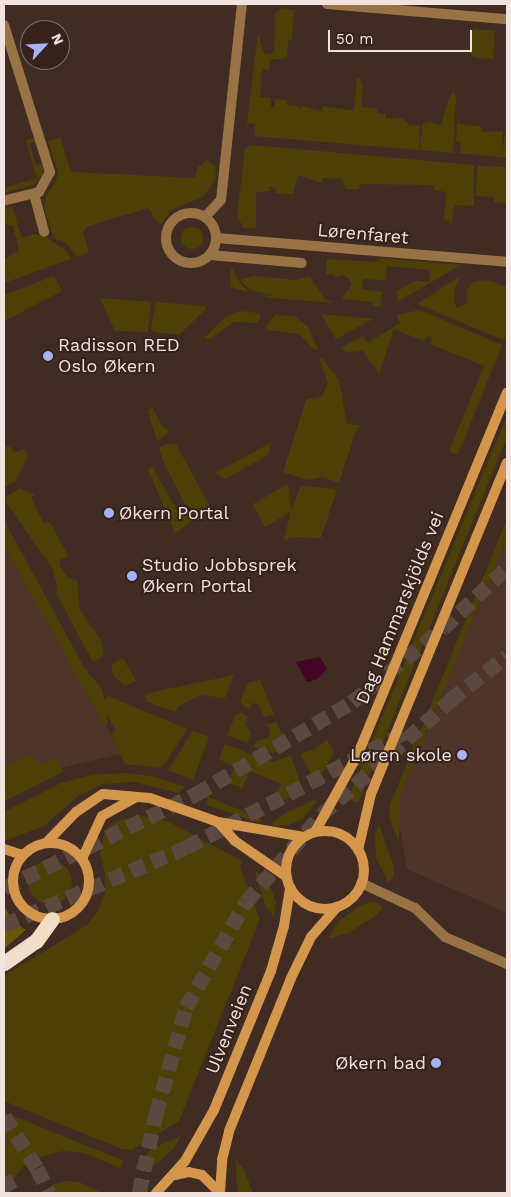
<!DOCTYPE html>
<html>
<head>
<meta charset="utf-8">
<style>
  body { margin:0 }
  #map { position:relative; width:511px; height:1197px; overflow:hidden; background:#402c23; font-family:"Work Sans",sans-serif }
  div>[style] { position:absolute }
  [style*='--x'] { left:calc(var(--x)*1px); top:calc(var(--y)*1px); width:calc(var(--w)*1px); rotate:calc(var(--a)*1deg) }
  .built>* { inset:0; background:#4e3429 }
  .green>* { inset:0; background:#4d4007 }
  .round { border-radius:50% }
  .forest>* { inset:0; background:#695707 }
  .water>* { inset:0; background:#410725 }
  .highway-tunnel>* { height:15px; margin-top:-7.5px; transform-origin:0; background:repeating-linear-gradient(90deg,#5b483f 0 15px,transparent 0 23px) }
  .street>* { height:10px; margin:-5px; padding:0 5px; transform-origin:5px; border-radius:5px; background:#997345 }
  .street>.ring { margin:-5px; padding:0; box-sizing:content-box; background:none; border:10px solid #997345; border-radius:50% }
  .secondary>* { height:10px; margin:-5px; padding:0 5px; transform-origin:5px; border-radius:5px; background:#d4964a }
  .secondary>.ring { margin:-5px; padding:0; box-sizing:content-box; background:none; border:10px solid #d4964a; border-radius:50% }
  .highway>* { height:15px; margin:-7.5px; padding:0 7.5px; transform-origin:7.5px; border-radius:7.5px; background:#f1dec9 }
  .dots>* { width:14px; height:14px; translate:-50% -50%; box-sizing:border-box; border:2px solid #36221a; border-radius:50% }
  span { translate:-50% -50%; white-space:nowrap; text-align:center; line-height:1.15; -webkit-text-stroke:4px #36221a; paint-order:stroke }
  .street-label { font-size:18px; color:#f1e4de }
  .poi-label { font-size:18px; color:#f1e4de }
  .left { translate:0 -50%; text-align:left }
  .right { translate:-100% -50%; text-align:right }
  .frame { position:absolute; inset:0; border:5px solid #f1e4de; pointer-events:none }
  .north { position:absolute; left:20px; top:20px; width:50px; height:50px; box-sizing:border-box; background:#36221a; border:1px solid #817068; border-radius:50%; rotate:65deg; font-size:14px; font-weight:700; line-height:20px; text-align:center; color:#f1e4de }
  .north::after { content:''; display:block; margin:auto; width:18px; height:22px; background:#a9b0fc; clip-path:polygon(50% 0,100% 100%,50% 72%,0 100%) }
  .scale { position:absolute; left:328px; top:30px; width:144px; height:22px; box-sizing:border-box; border:2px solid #f1e4de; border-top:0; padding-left:6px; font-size:15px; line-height:18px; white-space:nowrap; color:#f1e4de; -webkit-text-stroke:4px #36221a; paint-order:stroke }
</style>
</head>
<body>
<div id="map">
  <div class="built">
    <div style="clip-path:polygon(4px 530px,121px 754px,64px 767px,4px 798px)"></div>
    <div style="clip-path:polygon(507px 537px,507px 913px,407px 869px,399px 822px,400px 796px)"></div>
  </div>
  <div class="green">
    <div style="clip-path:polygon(281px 8px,294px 10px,292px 40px,288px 41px,287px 58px,270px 60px,269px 70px,262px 69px,260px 97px,271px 98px,271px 107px,275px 107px,275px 99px,287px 100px,287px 105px,299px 106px,299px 110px,302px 106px,322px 111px,323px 106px,354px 111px,357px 78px,360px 78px,363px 84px,361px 107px,377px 109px,377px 113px,386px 114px,386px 121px,387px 118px,403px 119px,409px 125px,420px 126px,419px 150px,254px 136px,255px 124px,247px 123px,258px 33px,264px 54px,274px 53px,275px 13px)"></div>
    <div style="clip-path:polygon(473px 29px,495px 31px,493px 59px,475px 58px,470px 53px)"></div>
    <div style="clip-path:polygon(453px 92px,456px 97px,453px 153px,420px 150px,422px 124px,431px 122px,441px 125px,448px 100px)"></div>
    <div style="clip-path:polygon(457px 123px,481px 127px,482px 132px,503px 131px,502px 152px,507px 124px,507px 158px,460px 153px,461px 142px,456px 141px)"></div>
    <div style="clip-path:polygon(60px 137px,71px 172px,195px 178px,198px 167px,208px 160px,216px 167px,215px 180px,203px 197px,171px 210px,160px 225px,148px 208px,86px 227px,83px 233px,89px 252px,77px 257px,67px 244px,54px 238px,45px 211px,46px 196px,56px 182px,58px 172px,48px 141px)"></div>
    <div style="clip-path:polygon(34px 138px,36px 142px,30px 144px,36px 165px,41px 164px,43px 167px,42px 175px,35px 184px,4px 193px,4px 188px,37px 178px,26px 140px)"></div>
    <div style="clip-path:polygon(251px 145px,474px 165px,474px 206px,454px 205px,451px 227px,449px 221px,444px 220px,446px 192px,434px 190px,434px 185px,360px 184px,359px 189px,346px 189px,342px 179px,323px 178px,322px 183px,298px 175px,293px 194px,276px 193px,276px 188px,270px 187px,270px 191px,256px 192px,256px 228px,244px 228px,237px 216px,245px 149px)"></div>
    <div style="clip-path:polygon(478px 166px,507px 167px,507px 203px,494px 202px,494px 197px,475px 196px)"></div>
    <div style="clip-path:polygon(12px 207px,22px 238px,34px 234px,45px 236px,66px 251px,71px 259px,4px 283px,4px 260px,19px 250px,13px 226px,4px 224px,4px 209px)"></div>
    <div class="round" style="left:181px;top:227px;width:22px;height:22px"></div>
    <div style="clip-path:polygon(381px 258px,461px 265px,397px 302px,397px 291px,416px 281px,430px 282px,429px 270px,387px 266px,386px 280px,364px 279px,362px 289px,383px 292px,380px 307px,373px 306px,373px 302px,342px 299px,352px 284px,350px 280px,344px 275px,335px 278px,335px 275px,326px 274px,327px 259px,378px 262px)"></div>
    <div style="clip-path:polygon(231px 269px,233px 269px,240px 283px,249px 292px,260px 295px,276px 296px,250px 290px,240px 280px,253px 276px,296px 280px,310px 276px,325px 299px,334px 303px,270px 298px,230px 287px)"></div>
    <div style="clip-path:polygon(54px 276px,62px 291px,4px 321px,4px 295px)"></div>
    <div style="clip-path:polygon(460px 276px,454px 291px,456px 308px,467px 303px,467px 290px,473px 282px,487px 280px,507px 287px,507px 332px,504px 340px,417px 304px)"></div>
    <div style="clip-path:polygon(100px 298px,151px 302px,148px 332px,115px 331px)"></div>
    <div style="clip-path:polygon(156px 302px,205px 306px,205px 310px,179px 335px,154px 332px,151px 329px)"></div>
    <div style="clip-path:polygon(420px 310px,502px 345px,458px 455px,449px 451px,484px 366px,430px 344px,432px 338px,427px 336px,424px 341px,394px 329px,379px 373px,363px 351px,345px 352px,342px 347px,363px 336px,368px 343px,400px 323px,397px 315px)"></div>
    <div style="clip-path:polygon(239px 311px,259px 313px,261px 318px,257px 323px,234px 322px,210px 339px,204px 338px,224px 318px)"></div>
    <div style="clip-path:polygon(321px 314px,373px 319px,336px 339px)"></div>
    <div style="clip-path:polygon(275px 315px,294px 316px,308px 327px,318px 349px,314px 350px,299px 334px,267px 330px,266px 326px)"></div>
    <div style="clip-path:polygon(322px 358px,339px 380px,347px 423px,361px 426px,357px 428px,339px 483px,323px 477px,307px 480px,283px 472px,306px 400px,322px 396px,328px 382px,319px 359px)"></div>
    <div style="clip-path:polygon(152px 407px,163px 427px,170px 432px,157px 441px,148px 411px)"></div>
    <div style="clip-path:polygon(507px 416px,507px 437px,358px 803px,348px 799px)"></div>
    <div style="clip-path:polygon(272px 442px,268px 455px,225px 479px,215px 473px)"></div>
    <div style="clip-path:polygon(167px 444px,176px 444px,209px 505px,205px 507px,209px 512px,201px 516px,185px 504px,163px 461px,159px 447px)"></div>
    <div style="clip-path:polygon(4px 447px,11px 447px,14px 453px,23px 449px,28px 456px,15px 482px,4px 487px)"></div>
    <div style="clip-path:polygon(153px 468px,177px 510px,192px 521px,175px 533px,148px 469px)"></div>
    <div style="clip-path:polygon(288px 484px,291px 510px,301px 486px,337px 489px,321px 538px,291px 537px,284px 541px,290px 512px,265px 527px,253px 504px)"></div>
    <div style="clip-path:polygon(20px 488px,35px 495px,31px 497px,44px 524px,50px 522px,68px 556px,60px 560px,60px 567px,68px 578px,77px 580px,80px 610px,101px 640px,104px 655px,93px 662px,56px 593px,57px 585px,52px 568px,6px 502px,7px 496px)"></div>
    <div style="clip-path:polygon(507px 519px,507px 537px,400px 796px,399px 841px,389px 818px,390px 805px)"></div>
    <div style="clip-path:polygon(4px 520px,84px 667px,103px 691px,104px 700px,108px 696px,187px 729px,162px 768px,125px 764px,112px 736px,115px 730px,107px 713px,108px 724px,104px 725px,4px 545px)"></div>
    <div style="clip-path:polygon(123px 658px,136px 681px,125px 686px,114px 677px,111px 665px)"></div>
    <div style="clip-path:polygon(234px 675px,225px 698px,200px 695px,177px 707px,176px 712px,147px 702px,144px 694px)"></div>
    <div style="clip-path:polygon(260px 680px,274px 715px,264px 717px,258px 704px,252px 703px,250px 710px,240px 702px,248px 683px)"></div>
    <div style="clip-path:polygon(241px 712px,248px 717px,245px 725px,251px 733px,247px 743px,227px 735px,236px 714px)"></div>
    <div style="clip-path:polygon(277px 722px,288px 748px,272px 753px,254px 746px,257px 741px,268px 738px,270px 734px,267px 724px)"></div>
    <div style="clip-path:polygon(193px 731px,209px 737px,193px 780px,168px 770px)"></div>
    <div style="clip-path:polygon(327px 740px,334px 752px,316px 784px,300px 754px,316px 749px)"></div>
    <div style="clip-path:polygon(225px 744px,271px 762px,291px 756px,303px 792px,277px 803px,274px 801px,281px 784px,250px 771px,242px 788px,228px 783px,235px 767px,219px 759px)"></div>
    <div style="clip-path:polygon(31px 753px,39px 766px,56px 756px,63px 772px,4px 801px,4px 766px)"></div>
    <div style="clip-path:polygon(127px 773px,156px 777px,185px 787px,178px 793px,135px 782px,103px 784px,78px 796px,44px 826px,4px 841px,4px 812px,61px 783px,92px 775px)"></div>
    <div style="clip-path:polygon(207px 796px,261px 819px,259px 823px,207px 805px)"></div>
    <div style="clip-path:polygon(318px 799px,303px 819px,289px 825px,274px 826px,272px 822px,287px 812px)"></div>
    <div style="clip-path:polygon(142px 816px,169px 822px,242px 861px,240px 867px,260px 919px,179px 1121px,132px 1150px,122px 1149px,4px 1101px,4px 976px,87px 925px,98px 911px,105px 894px,105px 874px,100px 853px,104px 834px,109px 826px,122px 819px)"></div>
    <div style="clip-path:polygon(379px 824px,393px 865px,394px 875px,389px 883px,376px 858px,375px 836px)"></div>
    <div class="round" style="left:28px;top:860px;width:44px;height:44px"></div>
    <div style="clip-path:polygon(254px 869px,271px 887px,276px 903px,274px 916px,266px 907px)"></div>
    <div style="clip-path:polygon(374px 902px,380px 904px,382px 909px,374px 917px,348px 933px,328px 939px,339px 921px,361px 905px)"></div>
    <div style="clip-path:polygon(4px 1112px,124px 1161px,120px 1168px,85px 1153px,63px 1151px,38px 1158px,22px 1168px,4px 1193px)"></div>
    <div style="clip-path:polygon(181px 1136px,174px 1148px,157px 1164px,137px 1170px,135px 1165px,153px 1148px)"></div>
    <div style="clip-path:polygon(236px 1160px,243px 1168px,253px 1193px,237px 1193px)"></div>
    <div style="clip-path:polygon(66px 1181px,79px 1182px,102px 1193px,40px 1193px,54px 1184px)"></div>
  </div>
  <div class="forest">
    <div style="clip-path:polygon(4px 907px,15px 923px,26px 930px,4px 949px)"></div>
  </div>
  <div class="water">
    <div style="clip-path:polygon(320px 657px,327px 669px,318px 679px,307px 682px,296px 662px)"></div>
  </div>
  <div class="highway-tunnel">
    <div style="--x:450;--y:700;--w:72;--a:-37.7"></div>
    <div style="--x:4;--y:888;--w:214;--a:-26.1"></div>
    <div style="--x:196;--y:794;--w:181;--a:-30.5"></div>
    <div style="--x:352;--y:702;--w:117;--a:-39.1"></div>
    <div style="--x:443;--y:628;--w:88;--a:-43.2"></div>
    <div style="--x:4;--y:925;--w:199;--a:-23.1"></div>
    <div style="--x:187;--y:847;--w:246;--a:-27.8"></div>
    <div style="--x:4;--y:1116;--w:62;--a:57.6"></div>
    <div style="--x:37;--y:1168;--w:28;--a:64"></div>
    <div style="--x:4;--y:1177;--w:18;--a:63"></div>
    <div style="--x:139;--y:1193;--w:81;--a:-77.9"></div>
    <div style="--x:156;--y:1114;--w:111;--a:-74.3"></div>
    <div style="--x:186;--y:1007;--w:121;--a:-60.3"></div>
    <div style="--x:246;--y:902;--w:115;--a:-49.2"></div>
    <div style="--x:321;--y:815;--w:183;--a:-41.5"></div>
  </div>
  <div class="street">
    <div style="--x:327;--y:4;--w:181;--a:4.8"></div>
    <div style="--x:4;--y:25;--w:154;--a:72.6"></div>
    <div style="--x:50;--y:172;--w:23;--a:119"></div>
    <div style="--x:39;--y:192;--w:36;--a:166"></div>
    <div style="--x:34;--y:194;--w:39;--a:75"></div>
    <div class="ring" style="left:166px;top:213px;width:40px;height:40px"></div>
    <div style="--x:205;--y:217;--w:23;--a:-47"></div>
    <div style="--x:221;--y:200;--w:197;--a:-83.9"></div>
    <div style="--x:217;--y:238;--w:291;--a:4.7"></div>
    <div style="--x:210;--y:255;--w:92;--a:5"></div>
    <div style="--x:361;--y:883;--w:60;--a:24.8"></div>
    <div style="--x:415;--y:908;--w:42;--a:44"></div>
    <div style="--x:445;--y:937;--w:68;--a:23.5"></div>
  </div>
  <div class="secondary">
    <div style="--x:218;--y:822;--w:25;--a:48"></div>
    <div style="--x:235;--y:841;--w:63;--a:34.7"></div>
    <div class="ring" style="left:286px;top:831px;width:68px;height:68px"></div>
    <div style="--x:315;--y:832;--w:89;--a:-61.1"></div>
    <div style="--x:358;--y:754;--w:391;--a:-67.6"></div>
    <div class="ring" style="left:13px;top:843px;width:66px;height:66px"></div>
    <div style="--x:46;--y:843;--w:43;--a:-45.9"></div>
    <div style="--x:76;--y:812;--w:32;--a:-34"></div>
    <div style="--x:103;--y:794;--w:47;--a:4.9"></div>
    <div style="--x:150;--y:798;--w:72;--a:19.4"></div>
    <div style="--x:218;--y:822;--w:87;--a:9.9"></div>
    <div style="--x:4;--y:849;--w:20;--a:18"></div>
    <div style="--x:358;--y:850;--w:57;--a:-76.9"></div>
    <div style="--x:371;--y:794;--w:358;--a:-67.7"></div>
    <div style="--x:82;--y:859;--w:47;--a:-65.1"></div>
    <div style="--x:102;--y:816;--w:38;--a:-29"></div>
    <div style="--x:175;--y:1175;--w:14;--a:-12"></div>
    <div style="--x:189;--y:1172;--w:13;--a:13"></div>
    <div style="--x:202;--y:1175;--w:25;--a:45"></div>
    <div style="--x:220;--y:1192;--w:32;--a:-86"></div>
    <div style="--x:222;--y:1160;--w:30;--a:-76"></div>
    <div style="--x:229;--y:1131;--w:165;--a:-67.9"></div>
    <div style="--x:291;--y:978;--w:46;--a:-64"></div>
    <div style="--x:311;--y:937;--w:40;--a:-49"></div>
    <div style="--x:156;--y:1193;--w:43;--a:-47.8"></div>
    <div style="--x:185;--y:1161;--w:59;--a:-60.4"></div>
    <div style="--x:214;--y:1110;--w:150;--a:-67.7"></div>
    <div style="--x:271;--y:971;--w:47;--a:-73.9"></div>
    <div style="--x:284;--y:926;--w:39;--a:-81"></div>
  </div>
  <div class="highway">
    <div style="--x:4;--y:963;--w:39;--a:-35"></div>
    <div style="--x:36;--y:941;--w:27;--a:-54"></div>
  </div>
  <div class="dots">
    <div style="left:48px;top:356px;background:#a9b0fc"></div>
    <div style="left:109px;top:513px;background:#a9b0fc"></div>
    <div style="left:132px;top:576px;background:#a9b0fc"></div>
    <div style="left:462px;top:755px;background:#a9b0fc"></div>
    <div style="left:436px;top:1063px;background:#a9b0fc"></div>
  </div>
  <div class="street-label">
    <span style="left:363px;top:234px;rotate:5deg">Lørenfaret</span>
    <span style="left:400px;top:608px;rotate:-68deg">Dag Hammarskjölds vei</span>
    <span style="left:229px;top:1029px;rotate:-68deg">Ulvenveien</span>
  </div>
  <div class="poi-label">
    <span class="left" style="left:58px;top:356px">Radisson RED<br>Oslo Økern</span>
    <span class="left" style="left:119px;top:513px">Økern Portal</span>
    <span class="left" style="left:142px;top:576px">Studio Jobbsprek<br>Økern Portal</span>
    <span class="right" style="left:452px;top:755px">Løren skole</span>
    <span class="right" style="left:426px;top:1063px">Økern bad</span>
  </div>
  <div class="frame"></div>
  <div class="north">N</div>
  <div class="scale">50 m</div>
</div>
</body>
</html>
